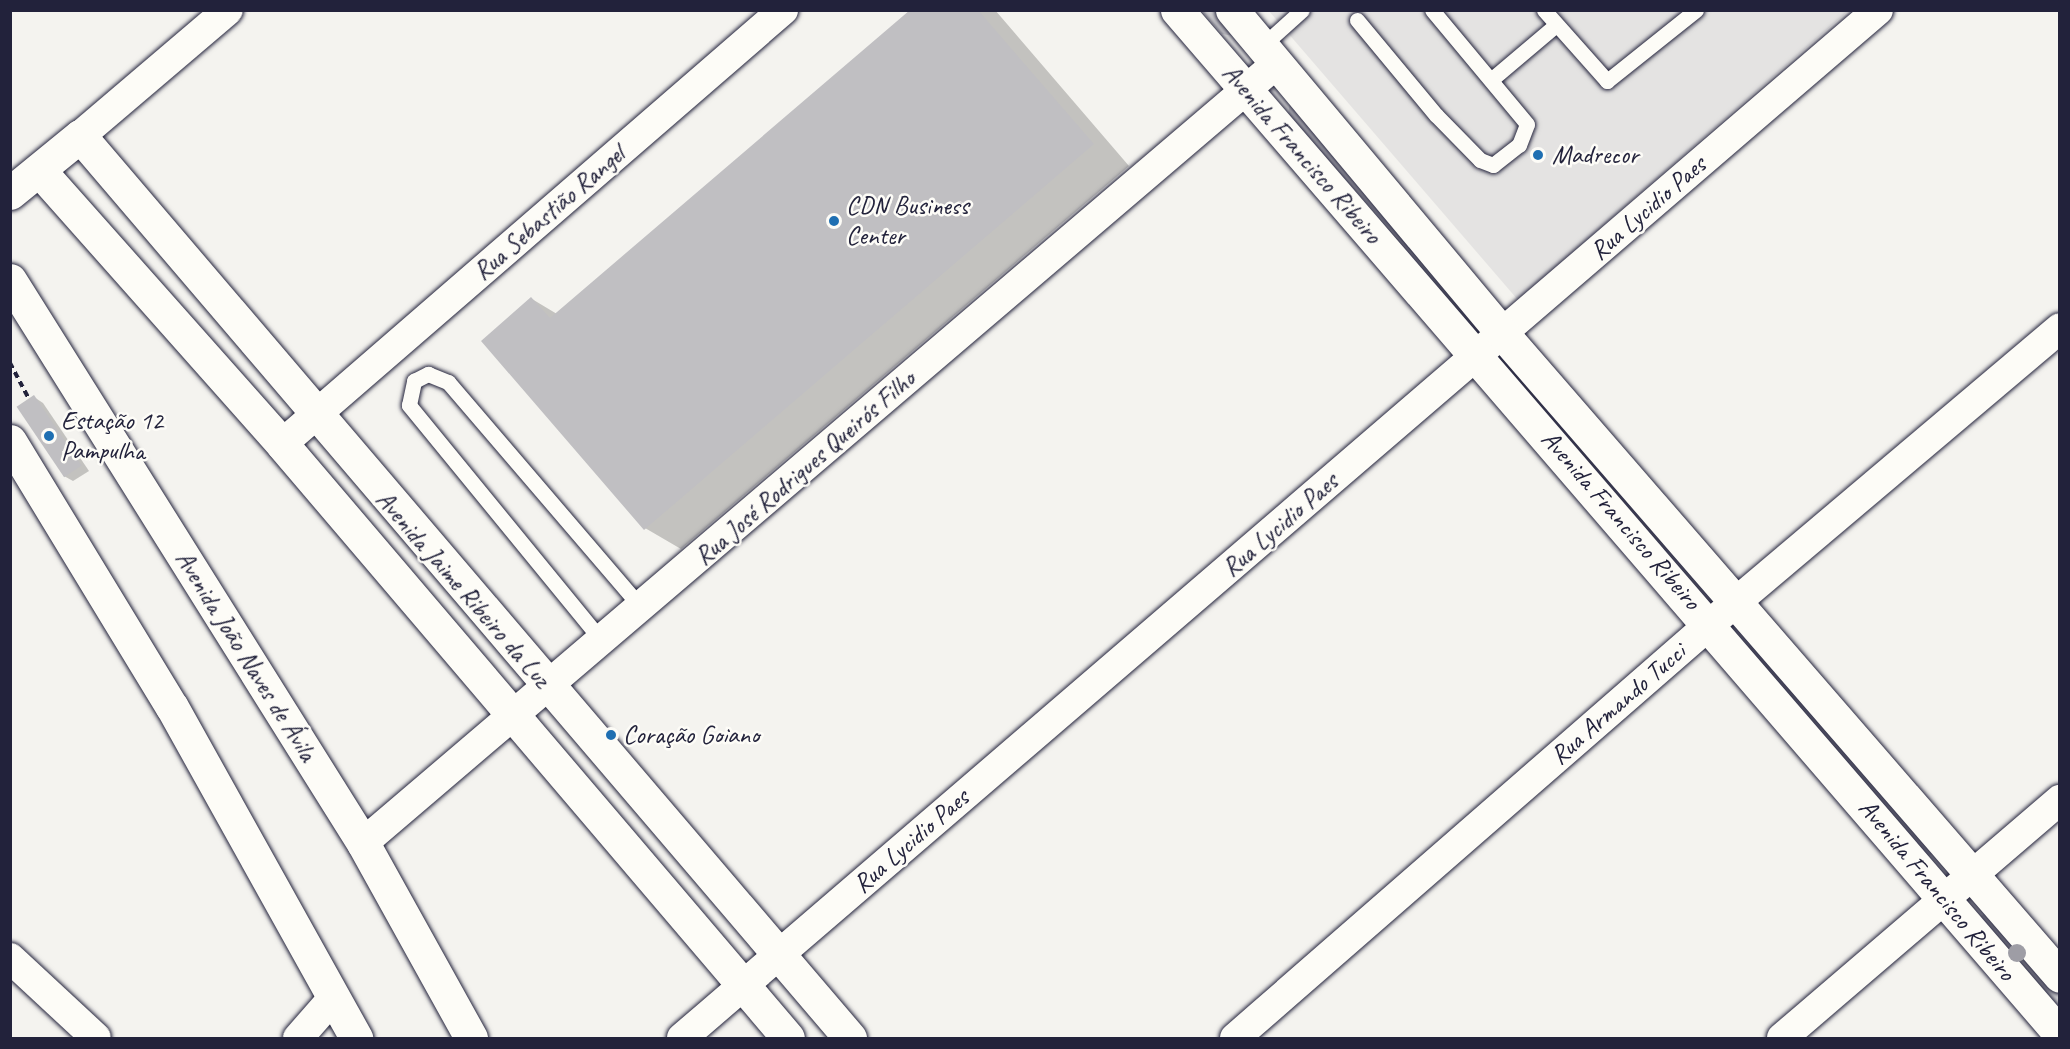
<!DOCTYPE html>
<html>
<head>
<meta charset="utf-8">
<style>
  body { margin:0 }
  #map { position:relative; width:2070px; height:1049px; overflow:hidden; background:#f4f3ef; font-family:Caveat,sans-serif }
  div>[style] { position:absolute }
  [style*='--x'] { left:calc(var(--x)*1px); top:calc(var(--y)*1px); width:calc(var(--w)*1px); rotate:calc(var(--a)*1deg) }
  .built>* { inset:0; background:#e4e3e2 }
  .green>* { inset:0; background:#d5d4d5; transform-origin:0 0 }
  .shadow>* { inset:0; background:#0003 }
  .building>* { inset:0; background:#c0bfc2; transform-origin:0 0 }
  .path>* { height:4px; margin-top:-2px; transform-origin:0; background:repeating-linear-gradient(90deg,#22223b 0 6px,transparent 0 10.5px) }
  .roads { filter:drop-shadow(0 0 2px #22223b) drop-shadow(0 0 2px #22223b) }
  .lane>* { height:15px; margin:-7.5px; padding:0 7.5px; transform-origin:7.5px; border-radius:7.5px; background:#fdfcf7 }
  .street>* { height:30px; margin:-15px; padding:0 15px; transform-origin:15px; border-radius:15px; background:#fdfcf7 }
  .secondary>* { height:33px; margin:-16.5px; padding:0 16.5px; transform-origin:16.5px; border-radius:16.5px; background:#fdfcf7 }
  .primary>* { height:33px; margin:-16.5px; padding:0 16.5px; transform-origin:16.5px; border-radius:16.5px; background:#fdfcf7 }
  .trees>* { width:18px; height:18px; margin:-9px; border-radius:50%; background:#9e9da5 }
  .dots>* { width:16px; height:16px; translate:-50% -50%; box-sizing:border-box; border:3px solid #fdfcf7; border-radius:50% }
  span { translate:-50% -50%; white-space:nowrap; text-align:center; line-height:1.15; -webkit-text-stroke:5px #fdfcf7; paint-order:stroke }
  .street-label { font-size:26px; color:#22223b }
  .poi-label { font-size:26px; color:#22223b }
  .left { translate:0 -50%; text-align:left }
  .frame { position:absolute; inset:0; border:12px solid #22223b; pointer-events:none }
</style>
</head>
<body>
<div id="map">
  <div class="built">
    <div style="clip-path:polygon(1269px 11px,1848px 11px,1518px 300px)"></div>
  </div>
  <div class="green">
    <div style="clip-path:polygon(1202px 11px,1225px 11px,1234px 36px,1222px 34px)"></div>
    <div style="clip-path:polygon(1290px 100px,1464px 310px,1288px 116px)"></div>
    <div style="left:1751px;top:644px;width:277px;height:9px;rotate:49deg"></div>
    <div style="clip-path:polygon(1987px 911px,2059px 987px,2059px 1022px,1976px 921px)"></div>
  </div>
  <div class="shadow">
    <div style="clip-path:polygon(912px 10px,995px 10px,1129px 166px,681px 549px,645px 528px,532px 299px,557px 314px)"></div>
    <div style="clip-path:polygon(34px 397px,43px 403px,89px 471px,73px 481px,64px 476px)"></div>
  </div>
  <div class="building">
    <div style="clip-path:polygon(910px 10px,978px 10px,1094px 144px,644px 530px,481px 341px,531px 297px,550px 318px)"></div>
    <div style="left:34px;top:395px;width:85px;height:21px;rotate:56deg"></div>
  </div>
  <div class="path">
    <div style="--x:10;--y:363;--w:41;--a:62.2"></div>
  </div>
  <div class="roads">
    <div class="lane">
      <div style="--x:1544;--y:10;--w:95;--a:48.4"></div>
      <div style="--x:1607;--y:81;--w:114;--a:-38.6"></div>
      <div style="--x:1357;--y:20;--w:124;--a:50.3"></div>
      <div style="--x:1436;--y:115;--w:63;--a:45.6"></div>
      <div style="--x:1480;--y:160;--w:14;--a:21"></div>
      <div style="--x:1493;--y:165;--w:33;--a:-38"></div>
      <div style="--x:1519;--y:145;--w:22;--a:-69"></div>
      <div style="--x:1527;--y:124;--w:148;--a:-129.8"></div>
      <div style="--x:1261;--y:47;--w:55;--a:-42.1"></div>
      <div style="--x:1492;--y:79;--w:84;--a:-40.2"></div>
      <div style="--x:602;--y:641;--w:305;--a:-129.3"></div>
      <div style="--x:409;--y:405;--w:25;--a:-78"></div>
      <div style="--x:414;--y:381;--w:16;--a:-27"></div>
      <div style="--x:428;--y:374;--w:22;--a:22"></div>
      <div style="--x:448;--y:382;--w:298;--a:49.4"></div>
    </div>
    <div class="street">
      <div style="--x:80;--y:136;--w:194;--a:-40.4"></div>
      <div style="--x:282;--y:444;--w:663;--a:-40.9"></div>
      <div style="--x:363;--y:843;--w:1199;--a:-40.47"></div>
      <div style="--x:10;--y:958;--w:117;--a:42.9"></div>
      <div style="--x:298;--y:1038;--w:53;--a:-48.8"></div>
      <div style="--x:682;--y:1038;--w:1577;--a:-40.68"></div>
      <div style="--x:1235;--y:1038;--w:630;--a:-41.07"></div>
      <div style="--x:1710;--y:624;--w:458;--a:-40.2"></div>
      <div style="--x:1782;--y:1038;--w:366;--a:-40.6"></div>
    </div>
    <div class="secondary">
      <div style="--x:1177;--y:10;--w:1352;--a:49.23"></div>
      <div style="--x:1232;--y:10;--w:421;--a:50.1"></div>
      <div style="--x:1502;--y:333;--w:851;--a:49.05"></div>
      <div style="--x:39;--y:170;--w:366;--a:48.4"></div>
      <div style="--x:282;--y:444;--w:780;--a:49.57"></div>
      <div style="--x:10;--y:193;--w:90;--a:-39.2"></div>
      <div style="--x:80;--y:136;--w:1186;--a:49.51"></div>
    </div>
    <div class="primary">
      <div style="--x:10;--y:280;--w:665;--a:57.91"></div>
      <div style="--x:363;--y:843;--w:223;--a:61"></div>
      <div style="--x:10;--y:441;--w:311;--a:58.7"></div>
      <div style="--x:172;--y:707;--w:379;--a:60.9"></div>
    </div>
  </div>
  <div class="trees">
    <div style="left:2017px;top:953px"></div>
  </div>
  <div class="dots">
    <div style="left:1538px;top:155px;background:#1f6fb2"></div>
    <div style="left:834px;top:221px;background:#1f6fb2"></div>
    <div style="left:49px;top:436px;background:#1f6fb2"></div>
    <div style="left:611px;top:735px;background:#1f6fb2"></div>
  </div>
  <div class="street-label">
    <span style="left:1302px;top:154px;rotate:49deg">Avenida Francisco Ribeiro</span>
    <span style="left:1648px;top:208px;rotate:-41deg">Rua Lycidio Paes</span>
    <span style="left:549px;top:213px;rotate:-41deg">Rua Sebastião Rangel</span>
    <span style="left:805px;top:468px;rotate:-41deg">Rua José Rodrigues Queirós Filho</span>
    <span style="left:1621px;top:520px;rotate:49deg">Avenida Francisco Ribeiro</span>
    <span style="left:1280px;top:525px;rotate:-41deg">Rua Lycidio Paes</span>
    <span style="left:463px;top:589px;rotate:49deg">Avenida Jaime Ribeiro da Luz</span>
    <span style="left:246px;top:656px;rotate:58deg">Avenida João Naves de Ávila</span>
    <span style="left:1618px;top:704px;rotate:-41deg">Rua Armando Tucci</span>
    <span style="left:911px;top:841px;rotate:-41deg">Rua Lycidio Paes</span>
    <span style="left:1937px;top:890px;rotate:50deg">Avenida Francisco Ribeiro</span>
  </div>
  <div class="poi-label">
    <span class="left" style="left:1552px;top:155px">Madrecor</span>
    <span class="left" style="left:846px;top:221px">CDN Business<br>Center</span>
    <span class="left" style="left:61px;top:436px">Estação 12<br>Pampulha</span>
    <span class="left" style="left:623px;top:735px">Coração Goiano</span>
  </div>
  <div class="frame"></div>
</div>
</body>
</html>
